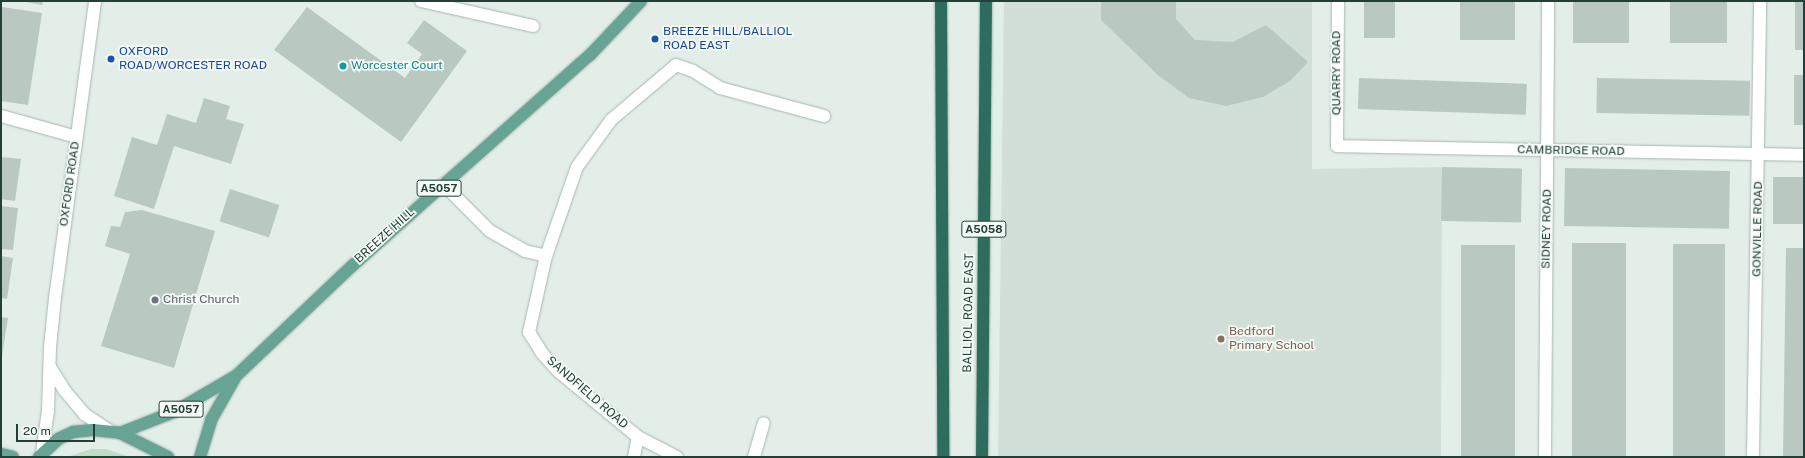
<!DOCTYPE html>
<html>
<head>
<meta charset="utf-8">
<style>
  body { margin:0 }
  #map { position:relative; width:1805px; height:458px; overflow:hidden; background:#e4eee9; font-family:"Public Sans",sans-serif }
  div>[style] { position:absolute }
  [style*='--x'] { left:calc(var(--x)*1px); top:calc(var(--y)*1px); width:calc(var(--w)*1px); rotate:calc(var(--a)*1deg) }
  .built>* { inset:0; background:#d2ded8 }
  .green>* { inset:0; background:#bcdfc5 }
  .building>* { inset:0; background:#b9c9c2; transform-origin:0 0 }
  .roads { filter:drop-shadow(0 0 1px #a6b6b0) drop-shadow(0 0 1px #a6b6b0) }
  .lane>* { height:12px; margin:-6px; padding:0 6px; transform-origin:6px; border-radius:6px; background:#fff }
  .street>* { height:12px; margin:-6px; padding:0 6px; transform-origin:6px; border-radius:6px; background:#fff }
  .primary>* { height:12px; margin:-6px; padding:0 6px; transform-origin:6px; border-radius:6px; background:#67a493 }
  .highway>* { height:12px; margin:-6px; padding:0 6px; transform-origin:6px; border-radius:6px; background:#2d6d5e }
  .dots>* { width:11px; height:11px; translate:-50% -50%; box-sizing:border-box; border:2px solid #f5faf7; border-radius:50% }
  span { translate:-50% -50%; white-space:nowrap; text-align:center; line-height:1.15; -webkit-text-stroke:3.5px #f5faf7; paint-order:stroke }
  .shield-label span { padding:1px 3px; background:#f5faf7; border:1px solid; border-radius:3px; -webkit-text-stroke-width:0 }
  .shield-label { font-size:11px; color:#224037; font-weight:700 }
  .transit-label { font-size:12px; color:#164399 }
  .left { translate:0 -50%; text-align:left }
  .culture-label { font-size:12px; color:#0d838f }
  .street-label { font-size:12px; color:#224037 }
  .worship-label { font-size:12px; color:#5b616d }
  .education-label { font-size:12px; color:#785e54 }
  .frame { position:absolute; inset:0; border:2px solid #224037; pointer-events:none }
  .scale { position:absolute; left:16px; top:424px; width:79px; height:18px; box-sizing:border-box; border:2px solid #224037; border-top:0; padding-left:5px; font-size:12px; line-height:14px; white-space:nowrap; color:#224037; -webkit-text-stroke:3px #f5faf7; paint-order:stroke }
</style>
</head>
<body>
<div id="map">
  <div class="built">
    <div style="clip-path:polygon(1004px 1px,1312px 1px,1312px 169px,1442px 167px,1441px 457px,998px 457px)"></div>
  </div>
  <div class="green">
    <div style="clip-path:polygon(91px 449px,106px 449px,130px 457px,67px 457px)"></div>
  </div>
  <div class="building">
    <div style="clip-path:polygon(20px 1px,43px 1px,42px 5px)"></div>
    <div style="clip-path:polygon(1101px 1px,1176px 1px,1176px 19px,1195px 40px,1233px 42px,1266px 25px,1308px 62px,1290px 81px,1263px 97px,1226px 106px,1189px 98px,1159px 76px,1101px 20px)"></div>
    <div style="left:1364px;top:1px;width:31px;height:37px"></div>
    <div style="left:1460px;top:1px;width:55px;height:39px"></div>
    <div style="left:1573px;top:1px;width:56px;height:42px"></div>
    <div style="left:1670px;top:1px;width:57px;height:42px"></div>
    <div style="left:1795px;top:1px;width:9px;height:49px"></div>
    <div style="clip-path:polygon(2px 7px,42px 13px,28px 105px,1px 101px)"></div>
    <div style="clip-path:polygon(307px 7px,405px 78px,422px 54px,407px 43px,424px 20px,467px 51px,401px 142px,274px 50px)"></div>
    <div style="left:1794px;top:75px;width:10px;height:50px"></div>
    <div style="left:1359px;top:78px;width:168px;height:31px;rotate:2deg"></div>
    <div style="left:1597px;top:78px;width:153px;height:35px;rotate:1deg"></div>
    <div style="clip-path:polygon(204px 98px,230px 106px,226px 119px,244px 124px,231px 164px,174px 146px,154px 209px,114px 196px,132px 137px,157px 145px,167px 114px,196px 123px)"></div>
    <div style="clip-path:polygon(1px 157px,21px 159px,15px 201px,1px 199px)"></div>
    <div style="left:1442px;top:167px;width:80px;height:54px;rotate:1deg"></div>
    <div style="left:1565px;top:168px;width:165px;height:58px;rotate:1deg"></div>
    <div style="left:1773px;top:177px;width:31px;height:47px"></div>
    <div style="left:230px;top:189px;width:52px;height:34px;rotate:18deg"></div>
    <div style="clip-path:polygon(1px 206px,18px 208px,13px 250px,1px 249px)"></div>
    <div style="clip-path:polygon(142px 210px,215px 231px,174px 368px,101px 346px,130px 254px,105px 246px,111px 226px,120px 227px,125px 212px)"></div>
    <div style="left:1572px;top:243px;width:54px;height:214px"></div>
    <div style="left:1673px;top:244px;width:52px;height:213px"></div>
    <div style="left:1515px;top:245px;width:212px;height:54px;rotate:90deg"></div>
    <div style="clip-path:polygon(1786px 248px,1804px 248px,1804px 457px,1783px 457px)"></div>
    <div style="clip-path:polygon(1px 256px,13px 258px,7px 299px,1px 298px)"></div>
    <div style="clip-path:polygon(1px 317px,8px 318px,2px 356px,1px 356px)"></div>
  </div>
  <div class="roads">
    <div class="lane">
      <div style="--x:754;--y:457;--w:35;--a:-74"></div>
    </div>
    <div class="street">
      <div style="--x:421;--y:1;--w:115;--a:12.6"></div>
      <div style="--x:1338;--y:1;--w:145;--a:90.4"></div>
      <div style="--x:1337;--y:146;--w:467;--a:1.1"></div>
      <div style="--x:1;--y:116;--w:78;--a:15.6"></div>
      <div style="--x:443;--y:184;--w:66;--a:45"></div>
      <div style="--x:490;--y:231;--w:40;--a:29.7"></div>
      <div style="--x:525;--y:251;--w:22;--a:13"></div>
      <div style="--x:50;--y:367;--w:28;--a:58"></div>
      <div style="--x:65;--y:391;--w:30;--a:50"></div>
      <div style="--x:84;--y:414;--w:33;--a:33"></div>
      <div style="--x:42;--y:452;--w:41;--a:-81.7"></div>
      <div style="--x:48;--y:411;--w:64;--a:-88.2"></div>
      <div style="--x:50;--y:347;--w:49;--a:-84.2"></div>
      <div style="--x:55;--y:298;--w:300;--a:-82.3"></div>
      <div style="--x:634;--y:457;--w:20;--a:-79"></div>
      <div style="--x:677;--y:457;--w:44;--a:-152.9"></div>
      <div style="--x:638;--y:437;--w:104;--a:-140.5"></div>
      <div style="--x:558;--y:371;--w:24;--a:-132"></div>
      <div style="--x:542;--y:353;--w:25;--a:-122"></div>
      <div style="--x:529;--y:332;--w:78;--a:-77.4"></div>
      <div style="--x:546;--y:256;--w:94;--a:-70.8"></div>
      <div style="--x:577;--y:167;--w:58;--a:-54.1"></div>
      <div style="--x:611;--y:120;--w:85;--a:-40.2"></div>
      <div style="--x:676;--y:65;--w:18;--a:19"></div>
      <div style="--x:693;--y:71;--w:32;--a:32"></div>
      <div style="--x:720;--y:88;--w:108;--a:15.1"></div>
      <div style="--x:1545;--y:457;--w:456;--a:-89.6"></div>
      <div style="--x:1753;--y:457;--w:456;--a:-89.1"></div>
    </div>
    <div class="primary">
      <div style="--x:120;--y:433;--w:58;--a:-21.3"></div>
      <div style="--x:174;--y:412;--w:73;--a:-30.4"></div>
      <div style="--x:237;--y:375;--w:158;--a:-43.5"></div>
      <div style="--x:352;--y:266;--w:318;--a:-41.6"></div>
      <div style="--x:590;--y:55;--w:74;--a:-46.6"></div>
      <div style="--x:1;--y:454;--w:12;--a:14"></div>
      <div style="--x:39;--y:457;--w:26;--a:-43"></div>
      <div style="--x:58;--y:439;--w:17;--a:-25"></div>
      <div style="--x:73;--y:432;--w:20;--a:-6"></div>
      <div style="--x:93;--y:430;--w:27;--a:6"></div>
      <div style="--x:120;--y:433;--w:54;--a:26.6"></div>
      <div style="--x:200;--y:457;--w:39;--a:-73"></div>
      <div style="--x:211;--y:420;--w:48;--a:-60.3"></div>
    </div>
    <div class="highway">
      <div style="--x:941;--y:1;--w:456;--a:89.7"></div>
      <div style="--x:982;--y:457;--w:456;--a:-89.5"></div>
    </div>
  </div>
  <div class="dots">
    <div style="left:655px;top:39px;background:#1a4fb4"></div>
    <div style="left:111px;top:59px;background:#1a4fb4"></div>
    <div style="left:343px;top:66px;background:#0f9aa8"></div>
    <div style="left:155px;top:300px;background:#6b7280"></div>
    <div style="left:1221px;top:339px;background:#8d6e63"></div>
  </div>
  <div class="shield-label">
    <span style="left:439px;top:188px">A5057</span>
    <span style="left:984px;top:229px">A5058</span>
    <span style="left:181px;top:409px">A5057</span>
  </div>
  <div class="transit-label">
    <span class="left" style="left:663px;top:39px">BREEZE HILL/BALLIOL<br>ROAD EAST</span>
    <span class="left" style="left:119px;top:59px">OXFORD<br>ROAD/WORCESTER ROAD</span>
  </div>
  <div class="culture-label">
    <span class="left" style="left:351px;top:66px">Worcester Court</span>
  </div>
  <div class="street-label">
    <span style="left:1337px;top:73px;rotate:-90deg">QUARRY ROAD</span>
    <span style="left:1571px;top:151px;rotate:1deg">CAMBRIDGE ROAD</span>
    <span style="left:70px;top:184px;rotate:-82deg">OXFORD ROAD</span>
    <span style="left:1547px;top:229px;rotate:-89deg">SIDNEY ROAD</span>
    <span style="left:1758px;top:229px;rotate:-89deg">GONVILLE ROAD</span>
    <span style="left:385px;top:236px;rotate:-42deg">BREEZE HILL</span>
    <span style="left:969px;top:313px;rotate:-89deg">BALLIOL ROAD EAST</span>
    <span style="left:587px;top:393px;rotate:41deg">SANDFIELD ROAD</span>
  </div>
  <div class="worship-label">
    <span class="left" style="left:163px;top:300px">Christ Church</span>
  </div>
  <div class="education-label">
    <span class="left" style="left:1229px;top:339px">Bedford<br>Primary School</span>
  </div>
  <div class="frame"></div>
  <div class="scale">20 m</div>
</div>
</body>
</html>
